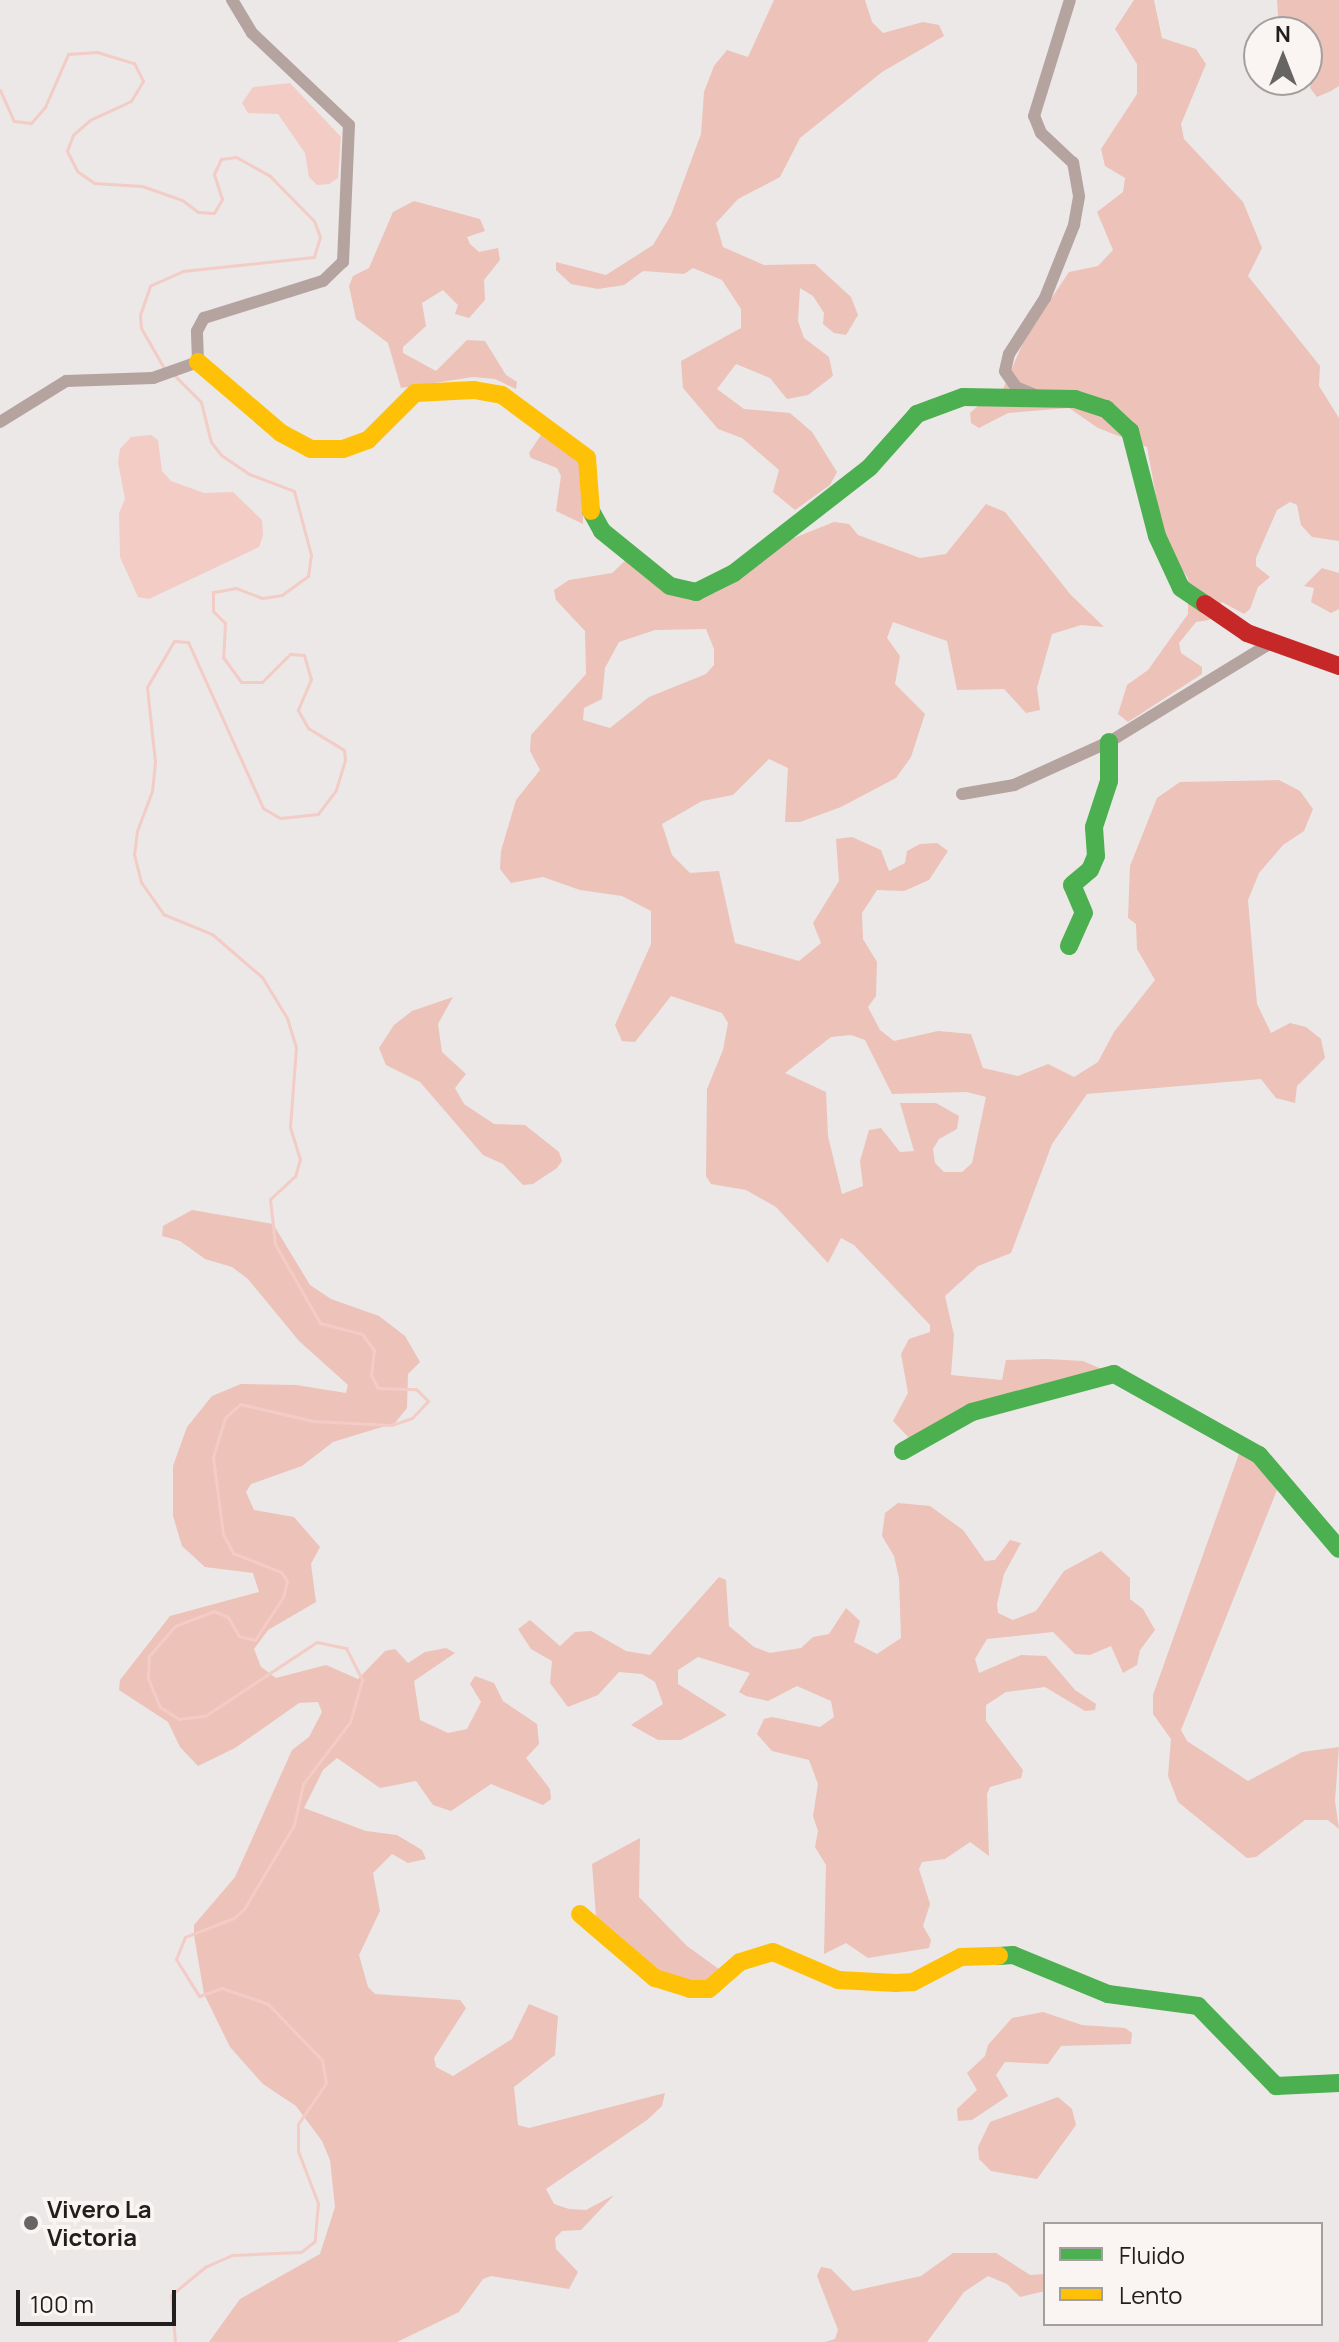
<!DOCTYPE html>
<html>
<head>
<meta charset="utf-8">
<style>
  body { margin:0 }
  #map { position:relative; width:1339px; height:2342px; overflow:hidden; background:#ebe8e7; font-family:Manrope,sans-serif }
  div>[style] { position:absolute }
  [style*='--x'] { left:calc(var(--x)*1px); top:calc(var(--y)*1px); width:calc(var(--w)*1px); rotate:calc(var(--a)*1deg) }
  .green>* { inset:0; background:#edc2b9 }
  .water>* { inset:0; background:#f3ccc5 }
  .stream>* { height:3px; margin:-1.5px; padding:0 1.5px; transform-origin:1.5px; border-radius:1.5px; background:#f3ccc5 }
  .street>* { height:12px; margin:-6px; padding:0 6px; transform-origin:6px; border-radius:6px; background:#b5a3a0 }
  .fast>* { height:18px; margin:-9px; padding:0 9px; transform-origin:9px; border-radius:9px; background:#4caf50 }
  .slow>* { height:18px; margin:-9px; padding:0 9px; transform-origin:9px; border-radius:9px; background:#ffc107 }
  .jam>* { height:18px; margin:-9px; padding:0 9px; transform-origin:9px; border-radius:9px; background:#c62828 }
  .dots>* { width:22px; height:22px; translate:-50% -50%; box-sizing:border-box; border:4px solid #faf5f3; border-radius:50% }
  span { translate:-50% -50%; white-space:nowrap; text-align:center; line-height:1.15; -webkit-text-stroke:8px #faf5f3; paint-order:stroke }
  .poi-label { font-size:24px; color:#201f1e; font-weight:700 }
  .left { translate:0 -50%; text-align:left }
  .legend { position:absolute; left:1043px; top:2222px; width:280px; height:104px; box-sizing:border-box; background:#faf5f3; border:2px solid #a39f9e; margin:0; padding:10px 14px; list-style:none; font-size:24px; color:#201f1e }
  .legend li { display:flex; align-items:center; gap:16px; height:40px }
  .legend b { width:40px; border:2px solid #a39f9e }
  .north { position:absolute; left:1243px; top:16px; width:80px; height:80px; box-sizing:border-box; background:#faf5f3; border:2px solid #a39f9e; border-radius:50%; rotate:0deg; font-size:22px; font-weight:700; line-height:32px; text-align:center; color:#201f1e }
  .north::after { content:''; display:block; margin:auto; width:28px; height:36px; background:#676564; clip-path:polygon(50% 0,100% 100%,50% 72%,0 100%) }
  .scale { position:absolute; left:16px; top:2290px; width:160px; height:36px; box-sizing:border-box; border:4px solid #201f1e; border-top:0; padding-left:10px; font-size:24px; line-height:28px; white-space:nowrap; color:#201f1e; -webkit-text-stroke:6px #faf5f3; paint-order:stroke }
</style>
</head>
<body>
<div id="map">
  <div class="green">
    <div style="clip-path:polygon(774px 0,865px 0,872px 22px,883px 33px,923px 22px,939px 25px,944px 36px,882px 72px,800px 138px,780px 177px,738px 199px,716px 223px,723px 247px,764px 265px,815px 264px,851px 297px,858px 315px,846px 335px,834px 333px,823px 324px,824px 313px,813px 296px,800px 288px,798px 321px,804px 338px,829px 357px,833px 376px,808px 395px,787px 399px,770px 378px,736px 364px,717px 389px,744px 409px,790px 413px,812px 432px,837px 472px,830px 485px,795px 510px,773px 492px,779px 470px,742px 438px,718px 429px,683px 388px,681px 361px,741px 328px,741px 309px,722px 280px,693px 268px,684px 274px,643px 271px,624px 285px,598px 289px,571px 284px,556px 270px,556px 262px,606px 275px,653px 245px,671px 215px,701px 134px,704px 92px,714px 66px,727px 50px,748px 57px)"></div>
    <div style="clip-path:polygon(1134px 0,1154px 0,1162px 38px,1196px 49px,1206px 64px,1181px 124px,1184px 139px,1243px 202px,1262px 248px,1248px 276px,1320px 366px,1319px 386px,1339px 418px,1339px 541px,1312px 537px,1301px 525px,1297px 505px,1290px 502px,1277px 510px,1256px 558px,1256px 566px,1270px 577px,1258px 587px,1250px 609px,1244px 614px,1222px 602px,1209px 620px,1196px 622px,1179px 643px,1181px 653px,1202px 667px,1202px 674px,1128px 722px,1118px 714px,1127px 685px,1148px 670px,1188px 614px,1188px 578px,1172px 556px,1161px 523px,1147px 447px,1098px 428px,1069px 408px,1008px 413px,979px 428px,971px 423px,970px 413px,981px 403px,997px 403px,1025px 338px,1069px 272px,1098px 266px,1113px 250px,1097px 212px,1123px 192px,1125px 178px,1105px 166px,1101px 149px,1137px 94px,1137px 64px,1115px 29px)"></div>
    <div style="clip-path:polygon(1277px 0,1339px 0,1339px 86px,1331px 91px,1317px 97px,1310px 88px,1317px 53px,1307px 32px,1279px 32px)"></div>
    <div style="clip-path:polygon(414px 201px,480px 219px,485px 231px,467px 237px,470px 244px,479px 252px,498px 248px,500px 260px,484px 280px,485px 300px,469px 318px,455px 314px,458px 305px,443px 290px,422px 303px,426px 326px,403px 347px,403px 353px,436px 371px,467px 340px,485px 341px,506px 375px,517px 382px,516px 389px,495px 379px,473px 377px,401px 388px,388px 343px,356px 319px,349px 286px,353px 276px,369px 268px,393px 212px)"></div>
    <div style="clip-path:polygon(543px 432px,583px 464px,583px 524px,556px 511px,561px 476px,557px 468px,531px 458px,529px 453px)"></div>
    <div style="clip-path:polygon(evenodd,986px 504px,1005px 512px,1070px 594px,1104px 627px,1081px 625px,1052px 634px,1037px 688px,1040px 710px,1026px 713px,1004px 689px,957px 690px,947px 641px,893px 622px,887px 638px,900px 656px,895px 684px,925px 714px,911px 757px,896px 778px,841px 807px,800px 822px,785px 822px,788px 768px,769px 759px,733px 795px,702px 801px,662px 824px,672px 855px,690px 873px,719px 871px,735px 943px,799px 961px,821px 943px,813px 923px,839px 881px,836px 839px,852px 837px,881px 850px,889px 871px,905px 863px,907px 851px,920px 844px,937px 843px,948px 851px,929px 880px,904px 891px,877px 890px,862px 913px,863px 939px,877px 962px,876px 996px,868px 1007px,880px 1030px,894px 1041px,938px 1031px,971px 1034px,983px 1068px,1018px 1076px,1048px 1064px,1074px 1077px,1098px 1062px,1114px 1032px,1155px 980px,1137px 949px,1136px 924px,1128px 918px,1130px 866px,1157px 798px,1180px 782px,1279px 780px,1300px 791px,1313px 809px,1304px 831px,1283px 845px,1259px 873px,1248px 900px,1257px 1004px,1271px 1033px,1290px 1023px,1306px 1027px,1321px 1039px,1325px 1058px,1297px 1086px,1295px 1103px,1276px 1098px,1261px 1079px,1087px 1094px,1052px 1144px,1011px 1253px,978px 1266px,945px 1296px,954px 1335px,951px 1375px,1002px 1380px,1006px 1360px,1047px 1359px,1083px 1361px,1106px 1371px,909px 1438px,893px 1421px,908px 1393px,901px 1354px,909px 1339px,930px 1332px,930px 1325px,854px 1245px,841px 1238px,828px 1263px,776px 1207px,746px 1190px,711px 1184px,706px 1176px,707px 1089px,723px 1050px,728px 1023px,722px 1013px,671px 996px,635px 1042px,622px 1041px,615px 1025px,651px 944px,651px 911px,622px 896px,580px 890px,543px 877px,511px 883px,500px 869px,501px 851px,516px 800px,540px 770px,530px 751px,531px 735px,586px 674px,585px 631px,556px 600px,554px 590px,569px 580px,612px 573px,628px 558px,684px 597px,715px 593px,789px 540px,834px 522px,849px 524px,858px 535px,920px 558px,946px 554px,986px 504px,706px 629px,714px 649px,714px 665px,706px 674px,649px 697px,610px 728px,583px 720px,584px 708px,602px 699px,605px 668px,619px 642px,655px 630px,706px 629px,986px 504px,851px 1035px,865px 1040px,892px 1094px,967px 1092px,986px 1097px,972px 1163px,962px 1172px,944px 1172px,935px 1163px,933px 1149px,939px 1139px,957px 1129px,959px 1116px,936px 1103px,900px 1103px,914px 1151px,900px 1152px,881px 1128px,869px 1130px,860px 1161px,863px 1186px,842px 1194px,828px 1136px,826px 1092px,785px 1073px,831px 1037px,851px 1035px)"></div>
    <div style="clip-path:polygon(1322px 568px,1339px 573px,1339px 609px,1331px 613px,1311px 602px,1314px 588px,1304px 586px)"></div>
    <div style="clip-path:polygon(453px 997px,438px 1024px,442px 1052px,466px 1074px,455px 1088px,464px 1104px,494px 1124px,525px 1125px,559px 1152px,562px 1161px,557px 1168px,533px 1184px,523px 1185px,503px 1164px,483px 1155px,420px 1082px,386px 1065px,379px 1048px,394px 1025px,412px 1011px)"></div>
    <div style="clip-path:polygon(192px 1210px,273px 1224px,310px 1285px,331px 1299px,379px 1316px,405px 1336px,420px 1362px,408px 1374px,407px 1408px,395px 1423px,333px 1442px,302px 1466px,251px 1484px,246px 1492px,254px 1510px,294px 1517px,320px 1547px,311px 1564px,316px 1602px,268px 1630px,254px 1649px,261px 1667px,276px 1678px,326px 1665px,358px 1679px,385px 1651px,395px 1649px,408px 1663px,425px 1652px,446px 1648px,455px 1653px,414px 1681px,420px 1720px,448px 1733px,467px 1729px,481px 1702px,470px 1684px,475px 1676px,494px 1683px,503px 1701px,537px 1724px,539px 1744px,526px 1758px,550px 1789px,551px 1799px,543px 1805px,491px 1784px,451px 1811px,433px 1805px,416px 1781px,380px 1788px,337px 1758px,323px 1770px,304px 1808px,366px 1831px,397px 1835px,422px 1850px,426px 1859px,408px 1863px,392px 1854px,373px 1873px,380px 1911px,359px 1955px,368px 1987px,375px 1994px,460px 2000px,466px 2008px,434px 2058px,436px 2067px,453px 2076px,512px 2039px,529px 2004px,558px 2016px,555px 2055px,514px 2087px,518px 2125px,529px 2128px,665px 2093px,662px 2106px,647px 2120px,546px 2189px,554px 2204px,569px 2209px,586px 2210px,614px 2195px,581px 2230px,562px 2231px,555px 2238px,556px 2249px,578px 2272px,569px 2289px,491px 2276px,483px 2279px,459px 2312px,397px 2342px,209px 2342px,240px 2299px,320px 2254px,335px 2207px,330px 2160px,322px 2141px,296px 2106px,263px 2084px,230px 2047px,204px 1994px,194px 1935px,194px 1925px,235px 1877px,292px 1750px,309px 1737px,322px 1712px,318px 1702px,299px 1703px,235px 1748px,198px 1766px,180px 1747px,168px 1722px,119px 1690px,120px 1680px,170px 1616px,259px 1592px,253px 1573px,205px 1567px,182px 1546px,173px 1516px,173px 1466px,187px 1427px,212px 1396px,241px 1384px,296px 1385px,346px 1393px,348px 1385px,299px 1341px,248px 1279px,232px 1267px,205px 1259px,180px 1241px,162px 1236px,163px 1226px)"></div>
    <div style="clip-path:polygon(1240px 1451px,1252px 1456px,1279px 1485px,1181px 1730px,1187px 1741px,1248px 1781px,1302px 1752px,1339px 1747px,1335px 1801px,1339px 1829px,1328px 1820px,1305px 1820px,1256px 1857px,1247px 1858px,1178px 1802px,1168px 1776px,1171px 1739px,1153px 1714px,1153px 1695px)"></div>
    <div style="clip-path:polygon(898px 1503px,930px 1506px,963px 1530px,985px 1561px,995px 1560px,1010px 1540px,1021px 1543px,1004px 1574px,997px 1604px,998px 1613px,1013px 1620px,1036px 1611px,1064px 1571px,1101px 1551px,1130px 1578px,1130px 1599px,1143px 1609px,1155px 1630px,1140px 1650px,1137px 1665px,1123px 1673px,1111px 1646px,1090px 1655px,1075px 1654px,1053px 1632px,987px 1639px,975px 1659px,979px 1673px,1021px 1655px,1046px 1656px,1075px 1690px,1096px 1704px,1095px 1710px,1085px 1711px,1045px 1687px,1006px 1692px,986px 1705px,986px 1721px,1023px 1770px,1021px 1778px,990px 1787px,987px 1794px,989px 1856px,970px 1842px,945px 1859px,922px 1862px,919px 1869px,930px 1904px,923px 1926px,931px 1940px,929px 1948px,868px 1958px,846px 1943px,824px 1954px,826px 1865px,815px 1847px,818px 1831px,813px 1816px,818px 1784px,809px 1760px,772px 1751px,757px 1734px,764px 1719px,772px 1717px,820px 1727px,834px 1717px,831px 1701px,797px 1686px,768px 1701px,746px 1696px,739px 1692px,750px 1673px,698px 1657px,678px 1670px,678px 1684px,727px 1715px,681px 1740px,658px 1740px,631px 1725px,663px 1704px,655px 1682px,642px 1674px,619px 1672px,598px 1695px,568px 1707px,550px 1683px,552px 1661px,531px 1649px,518px 1629px,530px 1620px,560px 1646px,575px 1632px,591px 1631px,626px 1651px,650px 1655px,719px 1577px,726px 1580px,729px 1626px,754px 1647px,770px 1653px,801px 1648px,813px 1637px,829px 1634px,846px 1608px,860px 1621px,854px 1642px,877px 1654px,901px 1638px,899px 1578px,894px 1556px,882px 1536px,885px 1513px)"></div>
    <div style="clip-path:polygon(640px 1838px,639px 1897px,687px 1946px,723px 1972px,709px 1985px,656px 1974px,596px 1916px,592px 1864px)"></div>
    <div style="clip-path:polygon(1043px 2012px,1082px 2025px,1125px 2028px,1132px 2033px,1131px 2044px,1061px 2046px,1048px 2064px,1005px 2062px,996px 2075px,1008px 2096px,972px 2120px,958px 2121px,957px 2109px,977px 2090px,967px 2073px,985px 2056px,988px 2045px,1012px 2018px)"></div>
    <div style="clip-path:polygon(1058px 2097px,1072px 2109px,1076px 2125px,1037px 2179px,991px 2171px,979px 2159px,978px 2147px,990px 2122px)"></div>
    <div style="clip-path:polygon(953px 2253px,996px 2253px,1030px 2275px,1045px 2274px,1045px 2291px,1020px 2297px,1007px 2284px,988px 2276px,964px 2292px,927px 2342px,825px 2342px,835px 2339px,838px 2330px,817px 2276px,821px 2267px,831px 2269px,853px 2291px,921px 2276px)"></div>
  </div>
  <div class="water">
    <div style="clip-path:polygon(290px 83px,341px 137px,338px 178px,329px 184px,317px 185px,309px 177px,305px 153px,278px 114px,248px 113px,242px 103px,253px 87px)"></div>
    <div style="clip-path:polygon(151px 435px,158px 440px,162px 471px,171px 481px,204px 493px,233px 492px,262px 520px,263px 535px,259px 547px,149px 599px,138px 597px,120px 557px,119px 513px,125px 499px,118px 462px,120px 449px,131px 437px)"></div>
  </div>
  <div class="stream">
    <div style="--x:0;--y:90;--w:34;--a:66"></div>
    <div style="--x:14;--y:121;--w:17;--a:7"></div>
    <div style="--x:31;--y:123;--w:21;--a:-49"></div>
    <div style="--x:45;--y:107;--w:58;--a:-66.5"></div>
    <div style="--x:68;--y:54;--w:29;--a:-4"></div>
    <div style="--x:97;--y:52;--w:39;--a:17"></div>
    <div style="--x:134;--y:63;--w:20;--a:63"></div>
    <div style="--x:143;--y:81;--w:23;--a:121"></div>
    <div style="--x:131;--y:101;--w:45;--a:155.1"></div>
    <div style="--x:90;--y:120;--w:23;--a:139"></div>
    <div style="--x:73;--y:135;--w:17;--a:111"></div>
    <div style="--x:67;--y:151;--w:22;--a:63"></div>
    <div style="--x:77;--y:171;--w:21;--a:35"></div>
    <div style="--x:94;--y:183;--w:48;--a:3.6"></div>
    <div style="--x:142;--y:186;--w:42;--a:19.3"></div>
    <div style="--x:182;--y:200;--w:20;--a:37"></div>
    <div style="--x:198;--y:212;--w:16;--a:4"></div>
    <div style="--x:214;--y:213;--w:16;--a:-60"></div>
    <div style="--x:222;--y:199;--w:26;--a:-108"></div>
    <div style="--x:214;--y:174;--w:17;--a:-65"></div>
    <div style="--x:221;--y:159;--w:15;--a:-8"></div>
    <div style="--x:236;--y:157;--w:39;--a:29"></div>
    <div style="--x:270;--y:176;--w:63;--a:45.6"></div>
    <div style="--x:314;--y:221;--w:17;--a:69"></div>
    <div style="--x:320;--y:237;--w:21;--a:107"></div>
    <div style="--x:314;--y:257;--w:132;--a:173.9"></div>
    <div style="--x:183;--y:271;--w:36;--a:156"></div>
    <div style="--x:150;--y:286;--w:31;--a:109"></div>
    <div style="--x:140;--y:315;--w:13;--a:86"></div>
    <div style="--x:141;--y:328;--w:46;--a:60.1"></div>
    <div style="--x:174;--y:375;--w:38;--a:45"></div>
    <div style="--x:201;--y:402;--w:41;--a:76"></div>
    <div style="--x:211;--y:442;--w:16;--a:52"></div>
    <div style="--x:221;--y:455;--w:34;--a:34"></div>
    <div style="--x:249;--y:474;--w:48;--a:20.7"></div>
    <div style="--x:294;--y:491;--w:66;--a:75.1"></div>
    <div style="--x:311;--y:555;--w:21;--a:98"></div>
    <div style="--x:308;--y:576;--w:32;--a:144"></div>
    <div style="--x:282;--y:595;--w:20;--a:171"></div>
    <div style="--x:262;--y:598;--w:28;--a:-159"></div>
    <div style="--x:236;--y:588;--w:23;--a:170"></div>
    <div style="--x:213;--y:592;--w:19;--a:90"></div>
    <div style="--x:213;--y:611;--w:17;--a:45"></div>
    <div style="--x:225;--y:623;--w:34;--a:93"></div>
    <div style="--x:223;--y:657;--w:31;--a:54"></div>
    <div style="--x:241;--y:682;--w:21;--a:0"></div>
    <div style="--x:262;--y:682;--w:40;--a:-45"></div>
    <div style="--x:290;--y:654;--w:14;--a:4"></div>
    <div style="--x:304;--y:655;--w:25;--a:74"></div>
    <div style="--x:311;--y:679;--w:34;--a:113"></div>
    <div style="--x:298;--y:710;--w:21;--a:61"></div>
    <div style="--x:308;--y:728;--w:42;--a:31.4"></div>
    <div style="--x:344;--y:750;--w:10;--a:84"></div>
    <div style="--x:345;--y:760;--w:31;--a:107"></div>
    <div style="--x:336;--y:790;--w:30;--a:127"></div>
    <div style="--x:318;--y:814;--w:38;--a:174"></div>
    <div style="--x:280;--y:818;--w:20;--a:-150"></div>
    <div style="--x:263;--y:808;--w:182;--a:-114.3"></div>
    <div style="--x:188;--y:642;--w:14;--a:-176"></div>
    <div style="--x:174;--y:641;--w:53;--a:120.4"></div>
    <div style="--x:147;--y:687;--w:75;--a:83.9"></div>
    <div style="--x:155;--y:762;--w:29;--a:96"></div>
    <div style="--x:152;--y:791;--w:43;--a:110.6"></div>
    <div style="--x:137;--y:831;--w:23;--a:97"></div>
    <div style="--x:134;--y:854;--w:29;--a:76"></div>
    <div style="--x:141;--y:882;--w:39;--a:55"></div>
    <div style="--x:163;--y:914;--w:53;--a:22.2"></div>
    <div style="--x:212;--y:934;--w:66;--a:40.7"></div>
    <div style="--x:262;--y:977;--w:48;--a:58.6"></div>
    <div style="--x:287;--y:1018;--w:30;--a:73"></div>
    <div style="--x:296;--y:1047;--w:80;--a:94.3"></div>
    <div style="--x:290;--y:1127;--w:34;--a:73"></div>
    <div style="--x:300;--y:1159;--w:18;--a:106"></div>
    <div style="--x:295;--y:1176;--w:34;--a:137"></div>
    <div style="--x:270;--y:1199;--w:45;--a:83.7"></div>
    <div style="--x:275;--y:1244;--w:91;--a:60.3"></div>
    <div style="--x:320;--y:1323;--w:43;--a:14.7"></div>
    <div style="--x:362;--y:1334;--w:20;--a:53"></div>
    <div style="--x:374;--y:1350;--w:25;--a:97"></div>
    <div style="--x:371;--y:1375;--w:15;--a:62"></div>
    <div style="--x:378;--y:1388;--w:38;--a:2"></div>
    <div style="--x:416;--y:1389;--w:17;--a:45"></div>
    <div style="--x:428;--y:1401;--w:23;--a:133"></div>
    <div style="--x:412;--y:1418;--w:21;--a:161"></div>
    <div style="--x:392;--y:1425;--w:79;--a:-177.1"></div>
    <div style="--x:313;--y:1421;--w:75;--a:-166.9"></div>
    <div style="--x:240;--y:1404;--w:21;--a:137"></div>
    <div style="--x:225;--y:1418;--w:41;--a:107.1"></div>
    <div style="--x:213;--y:1457;--w:78;--a:82.6"></div>
    <div style="--x:223;--y:1534;--w:21;--a:62"></div>
    <div style="--x:233;--y:1553;--w:52;--a:21.6"></div>
    <div style="--x:281;--y:1572;--w:11;--a:56"></div>
    <div style="--x:287;--y:1581;--w:16;--a:104"></div>
    <div style="--x:283;--y:1597;--w:51;--a:123.1"></div>
    <div style="--x:255;--y:1640;--w:16;--a:-166"></div>
    <div style="--x:239;--y:1636;--w:22;--a:-120"></div>
    <div style="--x:228;--y:1617;--w:15;--a:-157"></div>
    <div style="--x:214;--y:1611;--w:42;--a:159"></div>
    <div style="--x:175;--y:1626;--w:40;--a:131"></div>
    <div style="--x:149;--y:1656;--w:22;--a:93"></div>
    <div style="--x:148;--y:1678;--w:31;--a:68"></div>
    <div style="--x:160;--y:1707;--w:22;--a:32"></div>
    <div style="--x:179;--y:1719;--w:26;--a:-7"></div>
    <div style="--x:205;--y:1716;--w:134;--a:-33.5"></div>
    <div style="--x:317;--y:1642;--w:30;--a:12"></div>
    <div style="--x:346;--y:1648;--w:36;--a:63"></div>
    <div style="--x:362;--y:1680;--w:44;--a:105.9"></div>
    <div style="--x:350;--y:1722;--w:78;--a:127.2"></div>
    <div style="--x:303;--y:1784;--w:42;--a:102.4"></div>
    <div style="--x:294;--y:1825;--w:98;--a:120.8"></div>
    <div style="--x:244;--y:1909;--w:13;--a:138"></div>
    <div style="--x:234;--y:1918;--w:53;--a:158.8"></div>
    <div style="--x:185;--y:1937;--w:24;--a:112"></div>
    <div style="--x:176;--y:1959;--w:44;--a:58.1"></div>
    <div style="--x:199;--y:1996;--w:24;--a:-19"></div>
    <div style="--x:222;--y:1988;--w:49;--a:19.2"></div>
    <div style="--x:268;--y:2004;--w:78;--a:46"></div>
    <div style="--x:322;--y:2060;--w:23;--a:80"></div>
    <div style="--x:326;--y:2083;--w:50;--a:124.3"></div>
    <div style="--x:298;--y:2124;--w:27;--a:90"></div>
    <div style="--x:298;--y:2151;--w:56;--a:69"></div>
    <div style="--x:318;--y:2203;--w:38;--a:95"></div>
    <div style="--x:315;--y:2241;--w:18;--a:142"></div>
    <div style="--x:301;--y:2252;--w:69;--a:177.5"></div>
    <div style="--x:232;--y:2255;--w:30;--a:156"></div>
    <div style="--x:205;--y:2267;--w:44;--a:140.5"></div>
    <div style="--x:171;--y:2295;--w:47;--a:85.1"></div>
  </div>
  <div class="street">
    <div style="--x:1033;--y:394;--w:18;--a:-158"></div>
    <div style="--x:1016;--y:387;--w:19;--a:-125"></div>
    <div style="--x:1005;--y:371;--w:17;--a:-77"></div>
    <div style="--x:1009;--y:354;--w:67;--a:-57.3"></div>
    <div style="--x:1045;--y:298;--w:79;--a:-68.3"></div>
    <div style="--x:1074;--y:225;--w:29;--a:-80"></div>
    <div style="--x:1079;--y:196;--w:34;--a:-100"></div>
    <div style="--x:1073;--y:163;--w:44;--a:-136.8"></div>
    <div style="--x:1041;--y:133;--w:18;--a:-112"></div>
    <div style="--x:1034;--y:116;--w:121;--a:-72.8"></div>
    <div style="--x:0;--y:422;--w:78;--a:-31.8"></div>
    <div style="--x:66;--y:381;--w:87;--a:-2"></div>
    <div style="--x:153;--y:378;--w:48;--a:-19.6"></div>
    <div style="--x:198;--y:362;--w:31;--a:-92"></div>
    <div style="--x:197;--y:331;--w:15;--a:-62"></div>
    <div style="--x:204;--y:318;--w:125;--a:-17.3"></div>
    <div style="--x:323;--y:281;--w:28;--a:-44"></div>
    <div style="--x:343;--y:262;--w:137;--a:-87.5"></div>
    <div style="--x:349;--y:125;--w:134;--a:-136.5"></div>
    <div style="--x:252;--y:33;--w:39;--a:-121"></div>
    <div style="--x:962;--y:794;--w:53;--a:-9.8"></div>
    <div style="--x:1014;--y:785;--w:104;--a:-24.4"></div>
    <div style="--x:1109;--y:742;--w:188;--a:-31.5"></div>
  </div>
  <div class="fast">
    <div style="--x:591;--y:511;--w:23;--a:61"></div>
    <div style="--x:602;--y:531;--w:87;--a:39"></div>
    <div style="--x:670;--y:586;--w:27;--a:13"></div>
    <div style="--x:696;--y:592;--w:42;--a:-26.6"></div>
    <div style="--x:734;--y:573;--w:172;--a:-37.9"></div>
    <div style="--x:870;--y:467;--w:71;--a:-48.4"></div>
    <div style="--x:917;--y:414;--w:49;--a:-20.3"></div>
    <div style="--x:963;--y:397;--w:112;--a:1"></div>
    <div style="--x:1075;--y:399;--w:33;--a:18"></div>
    <div style="--x:1106;--y:409;--w:33;--a:43"></div>
    <div style="--x:1130;--y:431;--w:108;--a:75.6"></div>
    <div style="--x:1157;--y:536;--w:57;--a:65.2"></div>
    <div style="--x:1181;--y:588;--w:29;--a:34"></div>
    <div style="--x:1069;--y:946;--w:36;--a:-66"></div>
    <div style="--x:1084;--y:913;--w:30;--a:-113"></div>
    <div style="--x:1072;--y:885;--w:23;--a:-40"></div>
    <div style="--x:1090;--y:870;--w:15;--a:-67"></div>
    <div style="--x:1096;--y:856;--w:29;--a:-94"></div>
    <div style="--x:1094;--y:827;--w:48;--a:-71.9"></div>
    <div style="--x:1109;--y:781;--w:39;--a:-90"></div>
    <div style="--x:903;--y:1451;--w:79;--a:-29.5"></div>
    <div style="--x:972;--y:1412;--w:147;--a:-15"></div>
    <div style="--x:1114;--y:1374;--w:166;--a:29.2"></div>
    <div style="--x:1259;--y:1455;--w:123;--a:49.6"></div>
    <div style="--x:999;--y:1956;--w:14;--a:-4"></div>
    <div style="--x:1013;--y:1955;--w:103;--a:22.3"></div>
    <div style="--x:1108;--y:1994;--w:91;--a:7.6"></div>
    <div style="--x:1198;--y:2006;--w:112;--a:45.7"></div>
    <div style="--x:1276;--y:2086;--w:63;--a:-2.7"></div>
  </div>
  <div class="slow">
    <div style="--x:198;--y:362;--w:109;--a:40.5"></div>
    <div style="--x:281;--y:433;--w:34;--a:28"></div>
    <div style="--x:311;--y:449;--w:32;--a:0"></div>
    <div style="--x:343;--y:449;--w:27;--a:-20"></div>
    <div style="--x:368;--y:440;--w:66;--a:-45"></div>
    <div style="--x:415;--y:393;--w:59;--a:-2.9"></div>
    <div style="--x:474;--y:390;--w:28;--a:10"></div>
    <div style="--x:502;--y:395;--w:106;--a:36.5"></div>
    <div style="--x:587;--y:458;--w:53;--a:85.7"></div>
    <div style="--x:580;--y:1914;--w:99;--a:40.5"></div>
    <div style="--x:655;--y:1978;--w:37;--a:17"></div>
    <div style="--x:690;--y:1989;--w:19;--a:0"></div>
    <div style="--x:709;--y:1989;--w:41;--a:-41.1"></div>
    <div style="--x:740;--y:1962;--w:34;--a:-17"></div>
    <div style="--x:773;--y:1952;--w:71;--a:23.3"></div>
    <div style="--x:838;--y:1980;--w:58;--a:3"></div>
    <div style="--x:896;--y:1983;--w:17;--a:-3"></div>
    <div style="--x:913;--y:1982;--w:54;--a:-27.5"></div>
    <div style="--x:961;--y:1957;--w:38;--a:-2"></div>
  </div>
  <div class="jam">
    <div style="--x:1205;--y:604;--w:51;--a:34.6"></div>
    <div style="--x:1247;--y:633;--w:98;--a:19.7"></div>
  </div>
  <div class="dots">
    <div style="left:31px;top:2223px;background:#676564"></div>
  </div>
  <div class="poi-label">
    <span class="left" style="left:47px;top:2223px">Vivero La<br>Victoria</span>
  </div>
  <ul class="legend">
  <li><b style="height:10px;background:#4caf50"></b>Fluido</li>
  <li><b style="height:10px;background:#ffc107"></b>Lento</li>
  </ul>
  <div class="north">N</div>
  <div class="scale">100 m</div>
</div>
</body>
</html>
